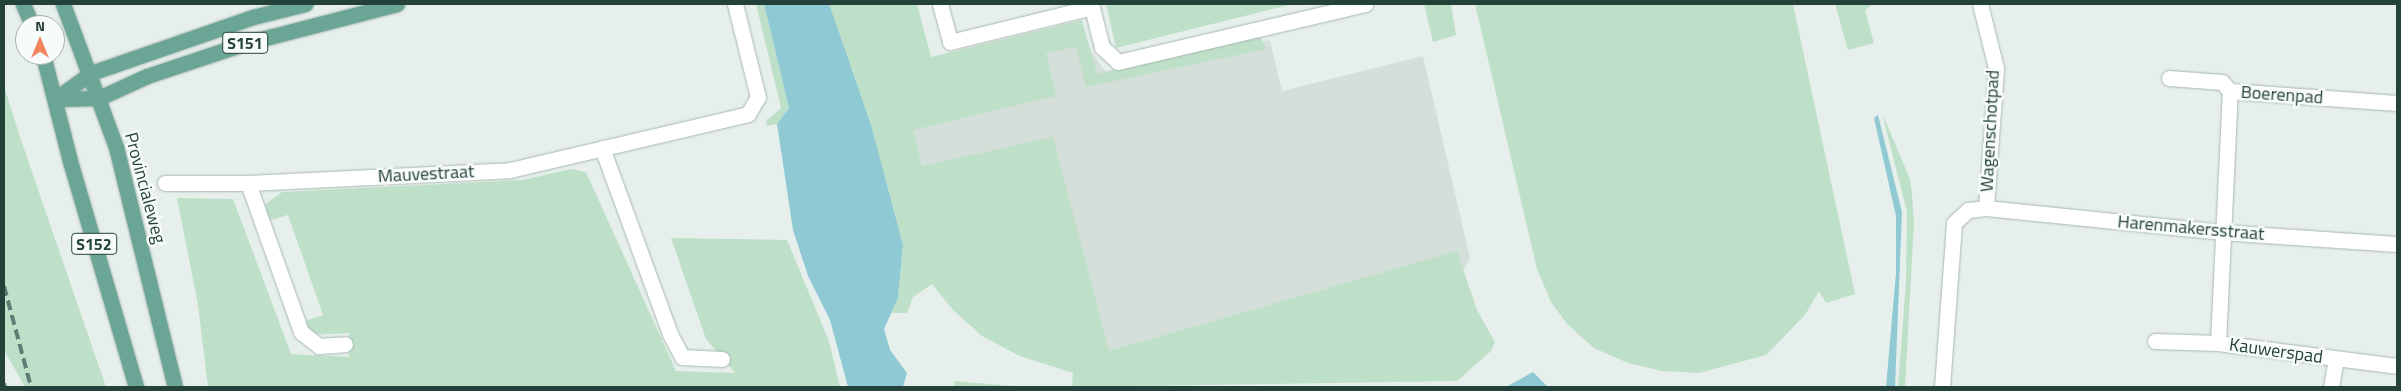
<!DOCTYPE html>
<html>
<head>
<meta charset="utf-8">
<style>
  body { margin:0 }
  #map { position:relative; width:2401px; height:391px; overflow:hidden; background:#e6efeb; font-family:"Titillium Web",sans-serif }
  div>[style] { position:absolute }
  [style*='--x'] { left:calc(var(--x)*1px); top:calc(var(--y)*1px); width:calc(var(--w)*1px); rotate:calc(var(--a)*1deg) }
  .built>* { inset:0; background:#d4dfda }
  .green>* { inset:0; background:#bfe0c8 }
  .water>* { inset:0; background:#8ec9d4 }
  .roads { filter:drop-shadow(0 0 1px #a8b8b2) drop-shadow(0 0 1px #a8b8b2) }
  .street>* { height:15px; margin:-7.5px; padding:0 7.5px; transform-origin:7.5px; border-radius:7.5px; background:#fff }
  .primary>* { height:15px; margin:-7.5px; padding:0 7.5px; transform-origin:7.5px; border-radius:7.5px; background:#6aa596 }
  .rail>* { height:4px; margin-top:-2px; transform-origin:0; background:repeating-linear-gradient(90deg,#5f7d75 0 10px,transparent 0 15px) }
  span { translate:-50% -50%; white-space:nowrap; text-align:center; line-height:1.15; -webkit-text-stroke:5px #f7fbf9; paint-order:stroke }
  .shield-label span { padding:1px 4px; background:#f7fbf9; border:1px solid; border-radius:4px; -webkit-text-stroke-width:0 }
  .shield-label { font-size:16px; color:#24423a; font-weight:700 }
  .street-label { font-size:18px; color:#24423a }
  .frame { position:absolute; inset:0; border:5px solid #24423a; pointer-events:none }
  .north { position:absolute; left:15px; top:15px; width:50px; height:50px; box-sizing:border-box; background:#f7fbf9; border:1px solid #a3b1ad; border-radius:50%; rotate:0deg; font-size:14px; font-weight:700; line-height:20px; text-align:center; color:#24423a }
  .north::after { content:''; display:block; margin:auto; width:18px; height:22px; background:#f4845f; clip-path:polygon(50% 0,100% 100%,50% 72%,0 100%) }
</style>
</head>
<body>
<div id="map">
  <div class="built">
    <div style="clip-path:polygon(1076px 30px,1105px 71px,1270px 40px,1282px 91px,1423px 56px,1470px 258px,1458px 282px,1105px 373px,939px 253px,901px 132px)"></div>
  </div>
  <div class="green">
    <div style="clip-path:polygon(756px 4px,764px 4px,789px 108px,777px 124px,767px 126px,766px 121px,781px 108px)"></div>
    <div style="clip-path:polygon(828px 4px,917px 4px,931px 57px,1082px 20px,1097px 74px,1260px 36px,1266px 49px,1086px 87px,1076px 47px,1046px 53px,1056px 96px,913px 130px,922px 166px,1053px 137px,1109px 351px,1457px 251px,1477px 310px,1495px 342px,1491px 351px,1457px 381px,1072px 387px,1073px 373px,1020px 356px,982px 336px,953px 310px,932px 284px,913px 297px,907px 313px,891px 313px,898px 298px,903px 245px,872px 128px)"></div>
    <div style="clip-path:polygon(1106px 4px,1293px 4px,1116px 48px)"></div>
    <div style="clip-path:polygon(1424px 4px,1451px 4px,1456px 35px,1433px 42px)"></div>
    <div style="clip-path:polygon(1475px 4px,1793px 4px,1855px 294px,1826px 303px,1819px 291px,1805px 315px,1766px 355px,1699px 373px,1662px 371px,1628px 363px,1594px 348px,1567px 324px,1551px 302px,1537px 269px)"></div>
    <div style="clip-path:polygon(1835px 4px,1872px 4px,1865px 11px,1874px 43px,1848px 50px)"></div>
    <div style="clip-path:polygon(4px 86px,20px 137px,106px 387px,25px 387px,4px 350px)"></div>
    <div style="clip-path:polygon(1882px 113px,1910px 179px,1912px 194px,1914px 223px,1905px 387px,1898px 387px,1906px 282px,1907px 212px)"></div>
    <div style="clip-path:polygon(571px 169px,586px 172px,676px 371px,735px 373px,706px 339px,671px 238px,787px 240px,829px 341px,840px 387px,208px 387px,198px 305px,177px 198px,233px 199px,291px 354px,349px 357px,349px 333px,310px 335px,304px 321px,323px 315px,288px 215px,267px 221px,266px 204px,282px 192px,523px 180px)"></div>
    <div style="clip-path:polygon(954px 381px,1023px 387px,955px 387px)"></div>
  </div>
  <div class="water">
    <div style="clip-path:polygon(764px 4px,829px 4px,833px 15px,872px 128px,903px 245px,898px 298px,884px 329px,890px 350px,907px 373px,903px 387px,848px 387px,830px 320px,808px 276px,793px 230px,777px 124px,789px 108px)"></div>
    <div style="clip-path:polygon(1878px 115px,1902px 212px,1895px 387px,1886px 387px,1896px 273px,1896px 216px,1874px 118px)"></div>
    <div style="clip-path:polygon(1533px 372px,1548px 387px,1506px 387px)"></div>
  </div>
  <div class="roads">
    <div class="street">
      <div style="--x:940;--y:4;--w:39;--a:75"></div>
      <div style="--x:950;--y:42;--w:146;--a:-13.8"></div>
      <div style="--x:1091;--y:4;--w:44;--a:75.7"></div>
      <div style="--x:1102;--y:47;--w:22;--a:43"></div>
      <div style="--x:1118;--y:62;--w:254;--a:-13.2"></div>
      <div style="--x:2169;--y:78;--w:53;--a:4.3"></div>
      <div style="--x:2222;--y:82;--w:12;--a:48"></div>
      <div style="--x:2230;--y:91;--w:167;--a:4.1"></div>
      <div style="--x:602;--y:148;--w:198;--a:69.9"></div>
      <div style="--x:670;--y:334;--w:26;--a:62"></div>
      <div style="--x:682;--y:357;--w:40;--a:2.9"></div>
      <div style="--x:165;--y:183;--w:83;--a:0"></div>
      <div style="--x:248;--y:183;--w:262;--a:-2.8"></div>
      <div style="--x:510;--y:170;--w:244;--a:-13.2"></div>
      <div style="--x:748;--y:114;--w:20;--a:-60"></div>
      <div style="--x:758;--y:97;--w:96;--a:-103.9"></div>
      <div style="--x:248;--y:183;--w:158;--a:70.4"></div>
      <div style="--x:301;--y:332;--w:23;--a:38"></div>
      <div style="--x:319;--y:346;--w:26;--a:-4"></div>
      <div style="--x:1986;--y:208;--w:236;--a:5.8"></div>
      <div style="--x:2221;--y:232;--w:176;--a:3.9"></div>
      <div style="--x:2155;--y:341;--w:63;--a:1.8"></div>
      <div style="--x:2218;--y:343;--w:180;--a:7.3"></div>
      <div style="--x:2218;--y:343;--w:252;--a:-87.3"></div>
      <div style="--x:1942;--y:387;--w:164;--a:-85.8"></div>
      <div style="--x:1954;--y:223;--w:19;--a:-43"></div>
      <div style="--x:1968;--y:210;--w:18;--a:-6"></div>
      <div style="--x:1986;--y:208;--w:140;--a:-85.9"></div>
      <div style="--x:1996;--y:68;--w:66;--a:-104"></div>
      <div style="--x:2331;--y:387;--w:28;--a:-80"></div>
    </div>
    <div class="primary">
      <div style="--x:23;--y:4;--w:23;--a:67"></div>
      <div style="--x:63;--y:4;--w:153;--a:69.7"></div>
      <div style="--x:116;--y:147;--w:247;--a:76.2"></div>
      <div style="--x:43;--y:55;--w:109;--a:75.7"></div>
      <div style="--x:70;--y:161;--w:235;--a:73.7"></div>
      <div style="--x:55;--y:99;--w:44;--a:-1.3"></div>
      <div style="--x:99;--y:98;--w:53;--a:-24.6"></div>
      <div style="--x:147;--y:76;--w:104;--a:-18.4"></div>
      <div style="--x:246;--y:43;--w:156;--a:-14.5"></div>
      <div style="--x:55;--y:99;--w:44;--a:-35.8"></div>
      <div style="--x:91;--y:73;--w:171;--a:-19.1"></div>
      <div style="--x:253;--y:17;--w:54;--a:-14"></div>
    </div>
  </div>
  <div class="rail">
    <div style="--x:4;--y:286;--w:105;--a:75"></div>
    <div style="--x:4;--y:383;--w:4;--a:76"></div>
  </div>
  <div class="shield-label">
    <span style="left:245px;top:43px">S151</span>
    <span style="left:94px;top:244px">S152</span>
  </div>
  <div class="street-label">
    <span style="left:2282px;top:95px;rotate:4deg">Boerenpad</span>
    <span style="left:1990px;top:131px;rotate:-87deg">Wagenschotpad</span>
    <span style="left:426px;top:174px;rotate:-3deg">Mauvestraat</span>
    <span style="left:145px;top:188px;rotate:75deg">Provincialeweg</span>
    <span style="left:2191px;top:228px;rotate:5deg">Harenmakersstraat</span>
    <span style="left:2276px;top:351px;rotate:8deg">Kauwerspad</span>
  </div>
  <div class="frame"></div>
  <div class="north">N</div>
</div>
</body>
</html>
